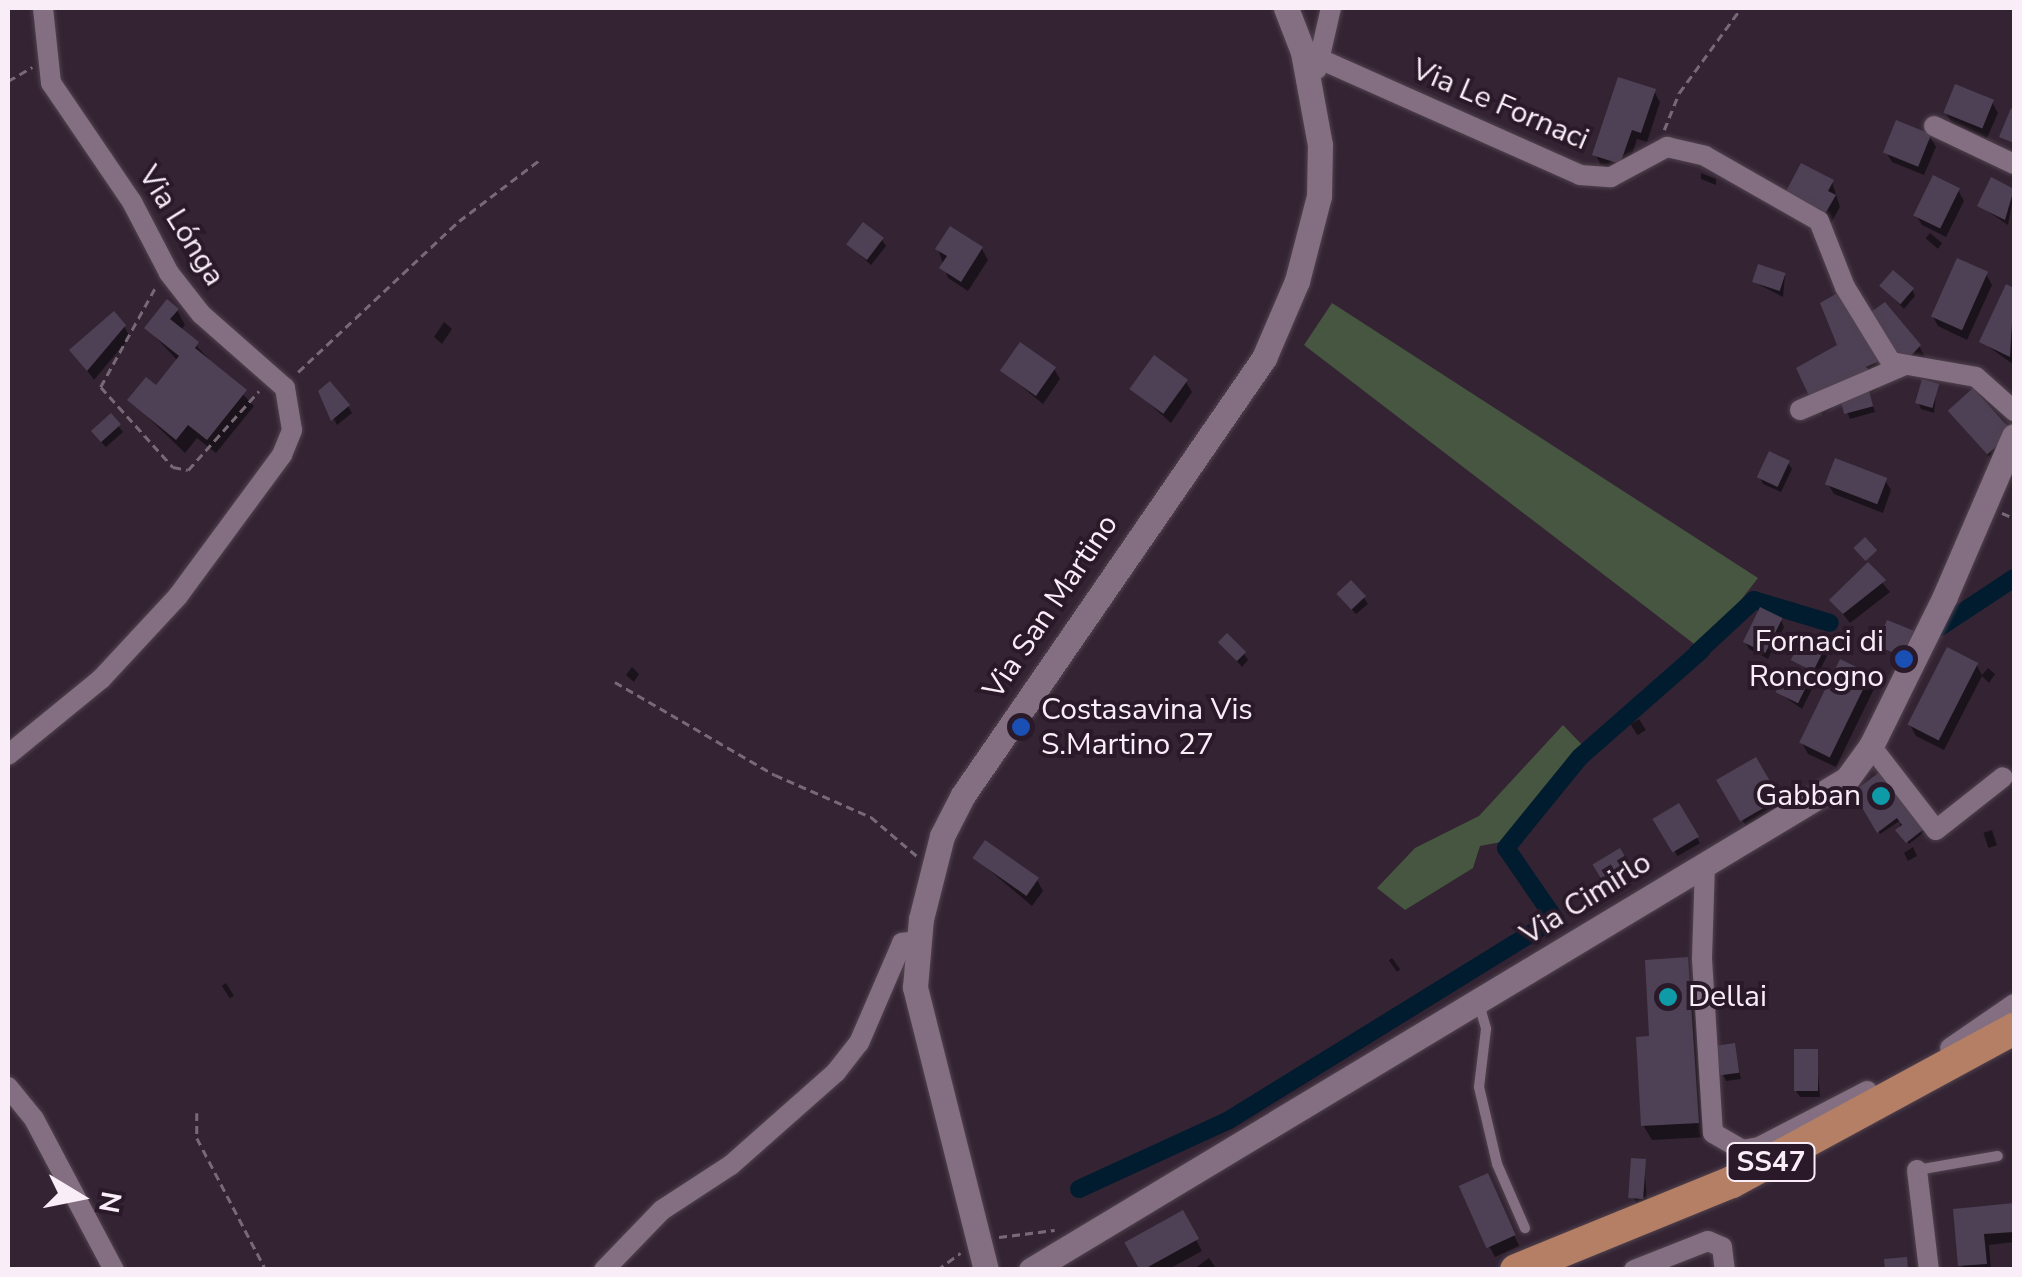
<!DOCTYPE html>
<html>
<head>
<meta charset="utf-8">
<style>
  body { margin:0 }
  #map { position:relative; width:2022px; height:1277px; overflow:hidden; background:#342433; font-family:"Nunito Sans",sans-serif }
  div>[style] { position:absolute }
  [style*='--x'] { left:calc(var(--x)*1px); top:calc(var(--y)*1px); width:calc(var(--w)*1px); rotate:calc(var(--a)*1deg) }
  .green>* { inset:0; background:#465640 }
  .shadow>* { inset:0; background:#0007; transform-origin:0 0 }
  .canal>* { height:18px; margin:-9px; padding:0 9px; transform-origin:9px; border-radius:9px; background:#001c2e }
  .building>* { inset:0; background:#4e4155; transform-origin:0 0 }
  .path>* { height:2.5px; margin-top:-1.25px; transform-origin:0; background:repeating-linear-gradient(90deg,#786976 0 8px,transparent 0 13px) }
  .roads { filter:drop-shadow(0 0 2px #51424f) drop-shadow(0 0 2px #51424f) }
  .service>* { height:10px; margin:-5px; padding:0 5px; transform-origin:5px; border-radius:5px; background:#836f81 }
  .minor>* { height:20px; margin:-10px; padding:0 10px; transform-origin:10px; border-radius:10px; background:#836f81 }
  .tertiary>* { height:25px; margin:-12.5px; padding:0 12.5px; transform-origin:12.5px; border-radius:12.5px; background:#836f81 }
  .trunk>* { height:32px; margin:-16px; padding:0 16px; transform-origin:16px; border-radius:16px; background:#b47f64 }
  .dots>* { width:28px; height:28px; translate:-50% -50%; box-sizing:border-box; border:5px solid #2a1a29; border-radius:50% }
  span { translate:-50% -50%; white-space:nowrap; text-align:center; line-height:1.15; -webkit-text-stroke:8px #2a1a29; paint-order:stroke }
  .shield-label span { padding:2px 8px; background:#2a1a29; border:2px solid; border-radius:8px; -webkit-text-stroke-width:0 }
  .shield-label { font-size:28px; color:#f9edf7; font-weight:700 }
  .street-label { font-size:30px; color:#f9edf7 }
  .poi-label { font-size:30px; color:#f9edf7 }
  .right { translate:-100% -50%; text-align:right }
  .left { translate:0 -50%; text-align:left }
  .frame { position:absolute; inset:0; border:10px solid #f9edf7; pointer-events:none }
  .north { position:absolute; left:30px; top:1147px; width:100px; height:100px; -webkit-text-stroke:8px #2a1a29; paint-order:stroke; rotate:100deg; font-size:28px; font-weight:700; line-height:40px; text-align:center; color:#f9edf7 }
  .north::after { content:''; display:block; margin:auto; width:35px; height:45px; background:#f9edf7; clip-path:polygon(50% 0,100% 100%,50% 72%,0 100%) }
</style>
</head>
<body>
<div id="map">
  <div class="green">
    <div style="clip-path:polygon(1332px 303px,1758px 578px,1702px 650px,1304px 345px)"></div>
    <div style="clip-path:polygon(1563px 725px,1586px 749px,1512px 840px,1480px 846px,1473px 868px,1405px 910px,1377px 888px,1415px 848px,1479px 816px)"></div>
  </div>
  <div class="shadow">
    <div style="clip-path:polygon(1654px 91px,1660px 102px,1647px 142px,1637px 139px,1626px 173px,1601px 165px,1595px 154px)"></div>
    <div style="clip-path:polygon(1992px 102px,1998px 113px,1987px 138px,1952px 123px,1946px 113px)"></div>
    <div style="clip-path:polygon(1930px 136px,1936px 147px,1924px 175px,1892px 162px,1886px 152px)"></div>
    <div style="clip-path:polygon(1701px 173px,1716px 179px,1716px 185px,1701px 179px)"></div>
    <div style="clip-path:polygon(1993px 181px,2014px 192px,2008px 225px,1980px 206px)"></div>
    <div style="clip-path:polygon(1832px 182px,1840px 207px,1831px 223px,1794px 203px)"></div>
    <div style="clip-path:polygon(1958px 190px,1964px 201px,1946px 237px,1922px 225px,1916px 215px)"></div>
    <div style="left:1930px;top:233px;width:16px;height:7px;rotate:40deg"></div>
    <div style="clip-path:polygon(882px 240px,886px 246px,871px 265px,848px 244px)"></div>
    <div style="clip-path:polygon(938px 249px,982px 249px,988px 260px,968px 291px,948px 278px)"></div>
    <div style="clip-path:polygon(1986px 274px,1992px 285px,1967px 340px,1938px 326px,1932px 315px)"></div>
    <div style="clip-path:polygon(1785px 275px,1783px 297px,1754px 282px)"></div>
    <div style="clip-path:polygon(1882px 286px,1912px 289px,1915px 296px,1904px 309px)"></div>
    <div style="clip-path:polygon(2008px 288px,2014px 291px,2014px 365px,1982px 342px)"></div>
    <div style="clip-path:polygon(1841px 294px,1888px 375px,1874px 381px,1878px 389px,1869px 394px,1875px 412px,1850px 419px,1843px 401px,1823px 415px,1815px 401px,1841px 346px)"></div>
    <div style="clip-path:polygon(177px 310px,185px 325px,181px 330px,254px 406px,216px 453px,197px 438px,185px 453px,130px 400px,156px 389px,178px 361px,147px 328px)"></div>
    <div style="clip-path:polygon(444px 322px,452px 329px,442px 344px,434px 337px)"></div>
    <div style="clip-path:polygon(124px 326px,130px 337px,94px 380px,72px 350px)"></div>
    <div style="clip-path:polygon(1919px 346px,1925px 357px,1911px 372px,1899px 367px)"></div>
    <div style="clip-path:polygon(1054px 369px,1060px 379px,1043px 404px,1003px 371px)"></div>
    <div style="clip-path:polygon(1186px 382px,1192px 392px,1171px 423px,1133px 389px)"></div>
    <div style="clip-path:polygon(1937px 386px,1934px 413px,1921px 409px,1918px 402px)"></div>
    <div style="clip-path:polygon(321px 392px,348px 406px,352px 413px,337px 425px)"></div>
    <div style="clip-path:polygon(1952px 411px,2010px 434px,1995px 463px,1958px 422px)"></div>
    <div style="clip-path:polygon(111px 417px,123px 432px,106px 447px,97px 438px)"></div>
    <div style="clip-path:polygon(1788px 463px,1792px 469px,1781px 492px,1763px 484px,1760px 477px)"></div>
    <div style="clip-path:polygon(1885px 480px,1891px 490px,1883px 513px,1834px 494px,1828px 484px)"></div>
    <div style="clip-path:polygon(1868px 566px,1890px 592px,1850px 623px,1832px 600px)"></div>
    <div style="clip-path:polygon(1364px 598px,1368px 604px,1356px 614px,1343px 600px)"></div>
    <div style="clip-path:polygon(1781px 620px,1784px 627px,1768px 659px,1749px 649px,1745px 642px)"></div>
    <div style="clip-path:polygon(1889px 624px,1907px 662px,1880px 646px)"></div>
    <div style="clip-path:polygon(1221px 644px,1244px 654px,1248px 660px,1242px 667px)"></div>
    <div style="clip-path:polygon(1824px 649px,1827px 656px,1817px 676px,1794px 660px)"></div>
    <div style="clip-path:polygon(1976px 664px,1982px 675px,1988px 668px,1995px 674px,1989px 683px,1982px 676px,1944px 750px,1916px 736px,1910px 725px)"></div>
    <div style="clip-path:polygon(632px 667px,639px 674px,634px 682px,626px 675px)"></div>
    <div style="clip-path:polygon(1869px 676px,1875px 687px,1836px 767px,1808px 754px,1802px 743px)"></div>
    <div style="clip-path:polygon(1808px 682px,1812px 689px,1802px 709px,1779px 693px)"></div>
    <div style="left:1639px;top:719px;width:13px;height:10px;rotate:58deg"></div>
    <div style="left:1755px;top:760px;width:58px;height:41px;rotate:60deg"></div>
    <div style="clip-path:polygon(1863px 803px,1928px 829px,1909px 844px,1899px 830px,1901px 820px,1880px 834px)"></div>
    <div style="left:1679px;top:807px;width:42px;height:26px;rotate:60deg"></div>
    <div style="left:1992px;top:830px;width:16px;height:9px;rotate:72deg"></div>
    <div style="clip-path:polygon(1913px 847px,1917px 856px,1908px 861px,1904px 853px)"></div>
    <div style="left:1619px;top:851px;width:33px;height:27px;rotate:59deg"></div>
    <div style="clip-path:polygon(975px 858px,1037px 880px,1043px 891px,1032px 906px)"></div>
    <div style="left:1392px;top:958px;width:14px;height:4px;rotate:54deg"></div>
    <div style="clip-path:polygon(1686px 960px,1702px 1051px,1706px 1137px,1652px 1140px,1643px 1125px,1652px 1039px)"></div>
    <div style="left:226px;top:983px;width:15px;height:5px;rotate:58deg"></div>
    <div style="clip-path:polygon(1733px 1046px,1741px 1079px,1726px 1081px,1723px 1075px)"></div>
    <div style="clip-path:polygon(1816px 1051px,1820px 1097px,1800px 1097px,1796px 1091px)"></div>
    <div style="clip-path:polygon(1644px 1161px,1647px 1204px,1637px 1204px,1633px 1197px)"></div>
    <div style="clip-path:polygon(1493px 1187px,1519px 1246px,1495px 1257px,1489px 1246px)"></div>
    <div style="clip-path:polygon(2014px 1205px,2014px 1242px,1989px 1245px,1991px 1270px,1963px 1270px,1956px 1211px)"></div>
    <div style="clip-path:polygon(1182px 1214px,1202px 1251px,1167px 1270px,1141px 1270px,1127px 1243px)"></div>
    <div style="clip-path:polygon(1209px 1258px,1217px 1270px,1195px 1270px,1195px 1268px)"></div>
  </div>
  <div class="canal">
    <div style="--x:1940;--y:627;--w:89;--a:-33.5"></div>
    <div style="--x:1697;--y:653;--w:78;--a:-42.9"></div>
    <div style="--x:1754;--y:600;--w:79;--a:16.8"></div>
    <div style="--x:1079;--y:1189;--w:165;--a:-24.7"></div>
    <div style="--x:1229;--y:1120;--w:383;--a:-31.7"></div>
    <div style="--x:1555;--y:919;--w:86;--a:-124.6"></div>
    <div style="--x:1506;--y:848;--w:117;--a:-50.9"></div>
    <div style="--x:1580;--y:757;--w:162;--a:-41.3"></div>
  </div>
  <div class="building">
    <div style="clip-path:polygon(1618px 77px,1656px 89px,1641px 133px,1632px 130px,1620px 164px,1592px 155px)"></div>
    <div style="left:1955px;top:84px;width:42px;height:31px;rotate:22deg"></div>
    <div style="clip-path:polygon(2011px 108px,2014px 110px,2014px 143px,1999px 137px)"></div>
    <div style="left:1896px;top:120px;width:38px;height:35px;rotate:22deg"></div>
    <div style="clip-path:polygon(1801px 163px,1834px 180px,1828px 191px,1836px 195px,1825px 214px,1785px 193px)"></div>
    <div style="left:1933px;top:175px;width:30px;height:45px;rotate:26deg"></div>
    <div style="clip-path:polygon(1991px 177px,2014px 189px,2005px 220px,1977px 206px)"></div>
    <div style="left:863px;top:222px;width:26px;height:28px;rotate:37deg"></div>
    <div style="clip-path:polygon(950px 226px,983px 247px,961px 282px,939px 268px,947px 256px,935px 249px)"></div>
    <div style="left:1957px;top:258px;width:34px;height:64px;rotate:24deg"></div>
    <div style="left:1758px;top:264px;width:29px;height:19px;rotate:18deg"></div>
    <div style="left:1893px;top:270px;width:28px;height:21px;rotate:41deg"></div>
    <div style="clip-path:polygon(2006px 284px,2014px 288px,2010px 357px,1979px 342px)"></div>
    <div style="clip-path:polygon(1841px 291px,1882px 360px,1866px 367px,1872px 374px,1812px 402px,1796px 368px,1837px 345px,1820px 303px)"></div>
    <div style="clip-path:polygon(167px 299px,179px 309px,170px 319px,199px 342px,195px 348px,247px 390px,207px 440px,188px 425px,176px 440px,127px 400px,146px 377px,156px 385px,179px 356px,144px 328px)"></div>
    <div style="clip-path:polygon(1885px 302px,1921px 345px,1905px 362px,1864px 317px)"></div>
    <div style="clip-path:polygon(114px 311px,126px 325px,87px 371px,69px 350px)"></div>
    <div style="left:1020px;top:342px;width:44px;height:35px;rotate:35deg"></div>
    <div style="left:1154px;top:355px;width:42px;height:42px;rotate:36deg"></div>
    <div style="left:1922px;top:379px;width:18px;height:25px;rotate:16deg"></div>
    <div style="clip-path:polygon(330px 381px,350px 405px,331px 421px,318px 391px)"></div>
    <div style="left:1868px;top:387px;width:20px;height:30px;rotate:75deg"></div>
    <div style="left:1973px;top:388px;width:59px;height:34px;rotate:48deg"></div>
    <div style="left:111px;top:413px;width:15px;height:27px;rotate:48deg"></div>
    <div style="left:1769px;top:451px;width:23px;height:29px;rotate:25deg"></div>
    <div style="left:1835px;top:458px;width:56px;height:28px;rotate:21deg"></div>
    <div style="left:1865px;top:537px;width:18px;height:16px;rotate:47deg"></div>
    <div style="clip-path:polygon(1868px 562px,1886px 580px,1843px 614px,1829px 600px)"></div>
    <div style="left:1351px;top:580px;width:22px;height:20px;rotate:47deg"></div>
    <div style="left:1760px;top:607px;width:25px;height:39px;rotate:26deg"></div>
    <div style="left:1887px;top:620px;width:29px;height:28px;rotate:22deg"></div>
    <div style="left:1227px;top:633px;width:27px;height:13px;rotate:45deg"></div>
    <div style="left:1803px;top:636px;width:25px;height:27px;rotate:27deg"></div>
    <div style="left:1947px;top:647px;width:35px;height:87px;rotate:27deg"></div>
    <div style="left:1840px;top:659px;width:34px;height:93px;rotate:26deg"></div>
    <div style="left:1787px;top:669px;width:25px;height:26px;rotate:26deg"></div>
    <div style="left:1756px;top:757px;width:48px;height:46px;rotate:60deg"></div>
    <div style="clip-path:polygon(1885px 768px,1929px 825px,1906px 843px,1895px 830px,1902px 825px,1897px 818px,1877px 833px,1853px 792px)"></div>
    <div style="left:1679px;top:803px;width:39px;height:31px;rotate:59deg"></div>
    <div style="left:985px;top:840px;width:66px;height:22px;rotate:35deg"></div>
    <div style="left:1620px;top:848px;width:27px;height:32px;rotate:59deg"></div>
    <div style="clip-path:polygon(1688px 957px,1699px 1123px,1641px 1126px,1636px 1037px,1649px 1036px,1645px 960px)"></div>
    <div style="left:1735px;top:1043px;width:30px;height:19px;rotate:82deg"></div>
    <div style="left:1794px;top:1049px;width:24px;height:42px"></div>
    <div style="left:1631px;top:1158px;width:15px;height:40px;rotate:4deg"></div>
    <div style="left:1488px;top:1173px;width:68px;height:32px;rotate:66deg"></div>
    <div style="clip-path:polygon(2014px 1203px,2014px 1232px,1984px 1234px,1987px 1264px,1958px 1266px,1953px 1209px)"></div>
    <div style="left:1183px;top:1210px;width:33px;height:67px;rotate:61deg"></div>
    <div style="clip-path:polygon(1907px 1257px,1908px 1270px,1885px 1270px,1884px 1259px)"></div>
  </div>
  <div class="path">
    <div style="--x:8;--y:81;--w:28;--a:-30"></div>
    <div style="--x:1664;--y:130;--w:40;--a:-68"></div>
    <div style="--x:1679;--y:93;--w:105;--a:-53.9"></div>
    <div style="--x:155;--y:289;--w:112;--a:118.9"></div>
    <div style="--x:101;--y:387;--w:108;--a:48"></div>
    <div style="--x:173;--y:467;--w:15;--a:11"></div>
    <div style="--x:188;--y:470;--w:106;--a:-48.1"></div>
    <div style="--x:298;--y:372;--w:221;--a:-43.2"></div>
    <div style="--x:459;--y:221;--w:104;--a:-37.2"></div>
    <div style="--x:2002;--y:513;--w:13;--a:23"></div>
    <div style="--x:615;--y:682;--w:185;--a:30.2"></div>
    <div style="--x:775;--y:775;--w:105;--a:23.6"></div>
    <div style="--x:871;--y:817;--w:60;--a:40.3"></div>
    <div style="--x:197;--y:1113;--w:25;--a:90"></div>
    <div style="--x:197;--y:1138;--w:149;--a:62.4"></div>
    <div style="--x:999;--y:1237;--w:56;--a:-7.1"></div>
    <div style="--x:937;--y:1270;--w:29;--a:-36"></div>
  </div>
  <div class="roads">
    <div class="service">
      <div style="--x:1479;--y:1004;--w:26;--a:74"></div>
      <div style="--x:1486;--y:1029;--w:58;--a:96.9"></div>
      <div style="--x:1479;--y:1087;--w:79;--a:76.8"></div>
      <div style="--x:1497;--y:1164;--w:70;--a:66.4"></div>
      <div style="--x:1917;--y:1170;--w:82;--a:-9.8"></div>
    </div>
    <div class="minor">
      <div style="--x:1322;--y:60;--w:282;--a:24"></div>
      <div style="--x:1580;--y:175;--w:31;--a:4"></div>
      <div style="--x:1611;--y:177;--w:64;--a:-28.2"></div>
      <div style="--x:1667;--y:147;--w:39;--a:13"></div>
      <div style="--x:1705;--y:156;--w:131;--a:29.7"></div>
      <div style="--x:1819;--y:221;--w:71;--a:68.5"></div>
      <div style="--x:1845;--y:287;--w:88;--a:58.5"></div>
      <div style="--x:1891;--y:362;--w:86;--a:10"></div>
      <div style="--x:1976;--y:377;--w:51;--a:41.8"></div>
      <div style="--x:1317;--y:69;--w:63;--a:-77.1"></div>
      <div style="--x:1934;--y:126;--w:89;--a:25.4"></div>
      <div style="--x:1800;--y:410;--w:114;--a:-23.2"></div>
      <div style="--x:1871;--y:746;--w:106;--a:52.3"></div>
      <div style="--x:1936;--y:830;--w:85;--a:-38.3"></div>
      <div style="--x:8;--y:755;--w:120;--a:-39.3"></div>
      <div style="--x:101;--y:679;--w:113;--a:-47.1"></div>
      <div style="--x:178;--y:596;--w:175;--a:-53.6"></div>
      <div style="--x:282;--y:455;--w:27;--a:-68"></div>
      <div style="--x:292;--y:430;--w:43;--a:-99.5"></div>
      <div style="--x:285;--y:388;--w:112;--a:-138.6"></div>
      <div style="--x:201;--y:314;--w:52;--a:-128"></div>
      <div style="--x:169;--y:273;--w:80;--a:-117.5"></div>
      <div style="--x:132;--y:202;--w:144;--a:-124.2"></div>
      <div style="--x:51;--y:83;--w:75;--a:-96.1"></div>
      <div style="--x:1705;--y:863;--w:96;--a:91.8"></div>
      <div style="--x:1702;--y:959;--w:174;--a:86.4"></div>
      <div style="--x:1713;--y:1133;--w:34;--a:30"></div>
      <div style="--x:1742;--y:1150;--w:17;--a:-10"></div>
      <div style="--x:1759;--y:1147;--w:122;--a:-27.4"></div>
      <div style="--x:1950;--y:1048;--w:78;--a:-34.5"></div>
      <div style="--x:8;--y:1087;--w:41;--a:50.9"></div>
      <div style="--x:34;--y:1119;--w:171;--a:62.1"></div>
      <div style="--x:1917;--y:1170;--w:101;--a:83.2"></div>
      <div style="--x:604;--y:1270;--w:83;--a:-46"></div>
      <div style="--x:662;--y:1210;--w:82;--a:-33.1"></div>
      <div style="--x:731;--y:1165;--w:140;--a:-41.5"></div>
      <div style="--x:836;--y:1072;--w:37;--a:-52"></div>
      <div style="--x:859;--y:1043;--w:109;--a:-66.7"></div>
      <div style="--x:902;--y:943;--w:16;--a:-7"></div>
      <div style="--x:1634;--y:1270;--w:79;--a:-21.4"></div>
      <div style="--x:1708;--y:1241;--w:15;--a:23"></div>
      <div style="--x:1722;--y:1247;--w:23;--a:83"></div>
    </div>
    <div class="tertiary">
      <div style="--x:986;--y:1270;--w:292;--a:-104.1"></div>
      <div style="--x:915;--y:987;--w:68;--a:-85"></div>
      <div style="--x:921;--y:919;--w:86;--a:-75.8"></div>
      <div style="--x:942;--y:836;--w:46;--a:-62.9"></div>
      <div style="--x:963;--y:795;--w:531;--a:-55.44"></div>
      <div style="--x:1264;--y:358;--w:84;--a:-66.8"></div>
      <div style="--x:1297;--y:281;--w:88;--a:-75.5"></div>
      <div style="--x:1319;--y:196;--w:51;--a:-88.9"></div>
      <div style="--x:1320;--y:145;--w:95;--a:-100.4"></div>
      <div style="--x:1303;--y:52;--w:47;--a:-111.1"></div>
      <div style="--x:1031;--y:1270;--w:952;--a:-31.04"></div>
      <div style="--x:1847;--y:779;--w:41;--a:-54"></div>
      <div style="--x:1871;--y:746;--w:167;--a:-63.7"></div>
      <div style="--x:1945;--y:596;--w:174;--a:-66.7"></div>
    </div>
    <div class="trunk">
      <div style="--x:1516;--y:1270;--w:233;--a:-22.2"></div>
      <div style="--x:1732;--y:1182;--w:321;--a:-28.5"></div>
    </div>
  </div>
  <div class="dots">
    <div style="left:1904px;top:659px;background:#1a4fb4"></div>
    <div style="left:1021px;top:727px;background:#1a4fb4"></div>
    <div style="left:1881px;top:796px;background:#0f9aa8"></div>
    <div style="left:1668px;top:997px;background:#0f9aa8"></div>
  </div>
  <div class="shield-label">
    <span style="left:1771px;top:1162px">SS47</span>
  </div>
  <div class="street-label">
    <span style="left:1500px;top:105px;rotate:23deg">Via Le Fornaci</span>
    <span style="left:181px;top:226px;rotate:58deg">Via Lónga</span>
    <span style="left:1051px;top:607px;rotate:-56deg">Via San Martino</span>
    <span style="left:1586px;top:899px;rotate:-32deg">Via Cimirlo</span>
  </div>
  <div class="poi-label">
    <span class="right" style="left:1884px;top:659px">Fornaci di<br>Roncogno</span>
    <span class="left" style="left:1041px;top:727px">Costasavina Vis<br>S.Martino 27</span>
    <span class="right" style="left:1861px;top:796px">Gabban</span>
    <span class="left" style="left:1688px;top:997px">Dellai</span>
  </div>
  <div class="frame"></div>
  <div class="north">N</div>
</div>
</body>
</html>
